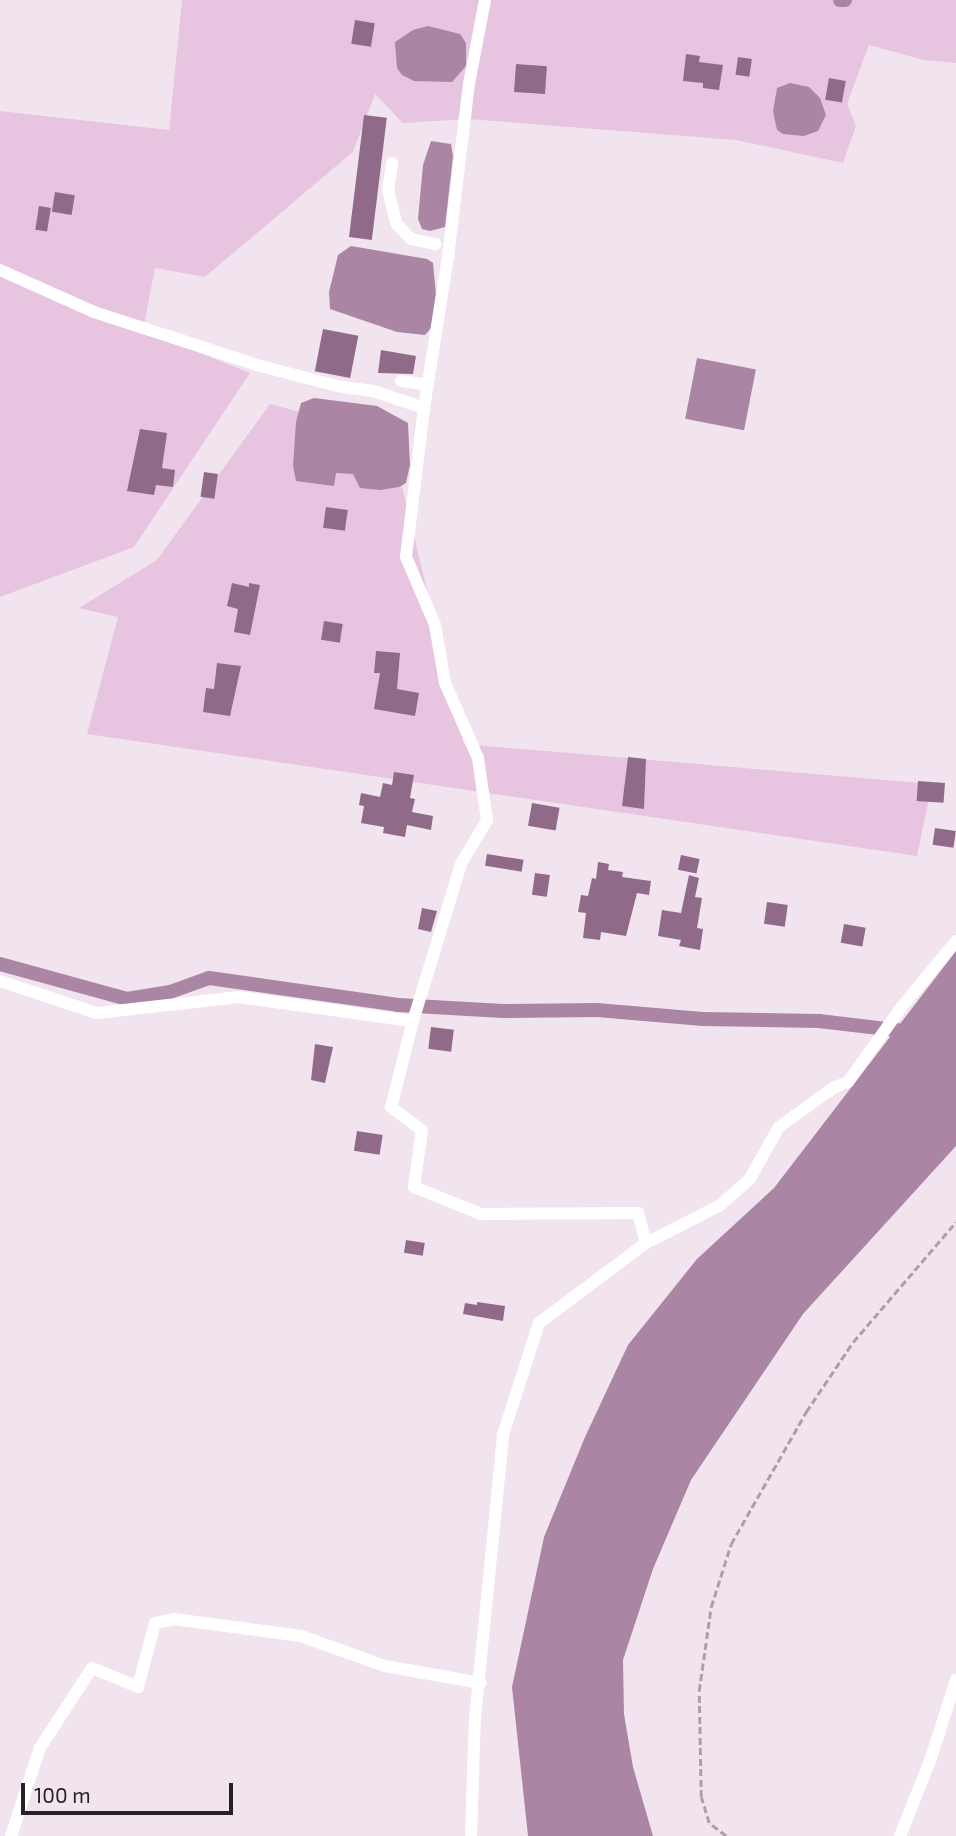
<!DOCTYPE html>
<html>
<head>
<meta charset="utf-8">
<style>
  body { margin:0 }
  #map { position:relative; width:956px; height:1836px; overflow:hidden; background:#f2e4ef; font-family:"Exo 2",sans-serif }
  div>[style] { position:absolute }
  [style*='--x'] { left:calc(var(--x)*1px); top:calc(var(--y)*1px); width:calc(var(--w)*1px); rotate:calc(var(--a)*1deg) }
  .green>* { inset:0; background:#e7c5e0 }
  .water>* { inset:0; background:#ab85a4; transform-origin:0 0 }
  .canal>* { height:14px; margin:-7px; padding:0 7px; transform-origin:7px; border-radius:7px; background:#ab85a4 }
  .building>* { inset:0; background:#906b89; transform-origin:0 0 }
  .path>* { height:2.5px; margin-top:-1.25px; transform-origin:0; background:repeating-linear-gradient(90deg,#aba0a9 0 7px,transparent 0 10.5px) }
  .minor>* { height:12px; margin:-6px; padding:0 6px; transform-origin:6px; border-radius:6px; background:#fff }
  span { translate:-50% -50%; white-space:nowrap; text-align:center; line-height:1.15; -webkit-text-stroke:5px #f2e4ef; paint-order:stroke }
  .scale { position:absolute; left:21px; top:1783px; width:212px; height:32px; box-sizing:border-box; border:4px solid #262125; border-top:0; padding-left:9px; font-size:21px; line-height:24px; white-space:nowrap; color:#262125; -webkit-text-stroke:5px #f2e4ef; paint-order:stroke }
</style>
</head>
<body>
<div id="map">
  <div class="green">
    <div style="clip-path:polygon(182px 0,956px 0,956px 63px,924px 60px,869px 45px,847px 104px,856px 126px,843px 163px,736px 140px,468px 119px,403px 123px,375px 94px,353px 152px,205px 277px,155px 268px,143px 330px,250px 373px,134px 547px,0 597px,0 111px,169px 130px)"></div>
    <div style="clip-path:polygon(270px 404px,390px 436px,464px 744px,932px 784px,917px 856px,87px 734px,118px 617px,79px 608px,157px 560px)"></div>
  </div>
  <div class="water">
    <div style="clip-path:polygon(428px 26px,460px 34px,466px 43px,466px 66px,452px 82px,414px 81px,402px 75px,397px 68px,395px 42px,413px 30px)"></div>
    <div style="clip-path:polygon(790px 83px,809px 87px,820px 98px,826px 115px,818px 131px,804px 136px,783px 134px,777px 130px,773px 111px,777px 88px)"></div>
    <div style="clip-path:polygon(431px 141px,451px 144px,453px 156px,445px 227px,430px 231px,422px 229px,418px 219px,423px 165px)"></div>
    <div style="clip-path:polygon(351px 246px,427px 259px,433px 263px,436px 295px,431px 328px,425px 335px,397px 332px,330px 309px,329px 292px,338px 255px)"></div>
    <div style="left:697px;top:358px;width:60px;height:62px;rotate:11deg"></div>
    <div style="clip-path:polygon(314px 398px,377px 406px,408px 423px,410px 465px,406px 483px,399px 487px,380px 490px,360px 488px,353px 474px,336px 473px,334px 486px,296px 481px,293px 466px,296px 422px,301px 403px)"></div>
    <div style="clip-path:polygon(956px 951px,956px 1146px,803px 1314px,691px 1480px,653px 1569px,623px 1660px,624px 1714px,633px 1767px,653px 1836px,528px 1836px,512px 1687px,544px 1537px,585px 1437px,628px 1345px,697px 1259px,774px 1188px)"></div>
  </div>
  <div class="canal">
    <div style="--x:840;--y:0;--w:5;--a:0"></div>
    <div style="--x:0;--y:964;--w:132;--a:15.4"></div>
    <div style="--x:127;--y:999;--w:44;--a:-9.2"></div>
    <div style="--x:170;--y:992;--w:41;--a:-19.7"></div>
    <div style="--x:209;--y:978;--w:191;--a:8.1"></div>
    <div style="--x:398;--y:1005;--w:105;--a:3.3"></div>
    <div style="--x:503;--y:1011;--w:94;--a:-0.6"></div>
    <div style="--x:597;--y:1010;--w:106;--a:4.9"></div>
    <div style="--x:703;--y:1019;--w:116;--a:1"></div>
    <div style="--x:819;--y:1021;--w:95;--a:6.7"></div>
  </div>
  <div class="building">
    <div style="left:355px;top:20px;width:20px;height:24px;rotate:9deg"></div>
    <div style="clip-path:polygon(686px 54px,700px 56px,699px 62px,723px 65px,719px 90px,703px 88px,703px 83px,683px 81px)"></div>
    <div style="left:738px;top:57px;width:14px;height:18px;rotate:8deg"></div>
    <div style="left:516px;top:64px;width:31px;height:28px;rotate:4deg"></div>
    <div style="left:829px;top:78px;width:17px;height:22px;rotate:10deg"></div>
    <div style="left:364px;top:115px;width:23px;height:123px;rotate:7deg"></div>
    <div style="left:55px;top:192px;width:20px;height:20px;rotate:9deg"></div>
    <div style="left:39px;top:206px;width:12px;height:24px;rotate:9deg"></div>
    <div style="left:323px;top:329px;width:36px;height:43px;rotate:11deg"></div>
    <div style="clip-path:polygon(381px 350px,416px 356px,413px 374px,378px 373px)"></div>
    <div style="clip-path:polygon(140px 429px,167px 433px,162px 468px,175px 470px,173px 487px,156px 485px,154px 495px,127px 491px)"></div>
    <div style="left:204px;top:472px;width:14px;height:25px;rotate:8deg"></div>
    <div style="left:326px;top:507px;width:22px;height:21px;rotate:8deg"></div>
    <div style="clip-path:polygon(232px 583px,249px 587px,249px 583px,260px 585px,250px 635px,234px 632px,238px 609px,227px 606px)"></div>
    <div style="left:324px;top:621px;width:19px;height:19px;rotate:9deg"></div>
    <div style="clip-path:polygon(376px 651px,400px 653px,397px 689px,419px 693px,415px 716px,374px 709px,380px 673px,374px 673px)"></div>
    <div style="clip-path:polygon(217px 663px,241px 666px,230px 716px,203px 712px,206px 688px,214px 689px)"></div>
    <div style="clip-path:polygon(628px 757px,646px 759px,644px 809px,622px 806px)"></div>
    <div style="clip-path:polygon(394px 772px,414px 775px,410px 798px,415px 799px,412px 812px,433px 816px,431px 830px,407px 825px,405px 837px,383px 833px,384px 827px,361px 823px,364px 806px,359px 805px,361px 793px,380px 797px,383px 783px,392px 785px)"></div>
    <div style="left:918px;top:781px;width:27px;height:20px;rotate:4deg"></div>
    <div style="left:532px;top:803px;width:28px;height:23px;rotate:10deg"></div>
    <div style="left:935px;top:828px;width:21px;height:17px;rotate:8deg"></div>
    <div style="left:487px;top:854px;width:37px;height:12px;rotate:9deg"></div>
    <div style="left:681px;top:855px;width:19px;height:15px;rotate:12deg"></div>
    <div style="clip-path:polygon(598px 862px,609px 864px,608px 870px,623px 872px,622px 877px,651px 881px,649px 895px,637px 893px,626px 936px,601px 932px,600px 940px,583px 938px,586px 913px,578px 912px,581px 895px,588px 896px,592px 878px,596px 879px)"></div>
    <div style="left:535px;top:873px;width:15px;height:22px;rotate:8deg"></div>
    <div style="clip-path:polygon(689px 875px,699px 878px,695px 897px,702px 898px,697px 928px,703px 929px,700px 950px,679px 946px,681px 940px,658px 936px,662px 910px,681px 913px)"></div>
    <div style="left:767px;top:902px;width:21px;height:22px;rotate:8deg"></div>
    <div style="clip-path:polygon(422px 908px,437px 911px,431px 932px,418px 929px)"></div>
    <div style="left:844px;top:924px;width:22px;height:19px;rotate:10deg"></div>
    <div style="left:431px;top:1027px;width:23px;height:22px;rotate:7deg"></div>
    <div style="clip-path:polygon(315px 1044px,333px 1047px,325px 1083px,311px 1080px)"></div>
    <div style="left:357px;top:1131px;width:26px;height:20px;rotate:9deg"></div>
    <div style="left:406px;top:1240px;width:19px;height:13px;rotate:9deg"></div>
    <div style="clip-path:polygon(477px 1302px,505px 1306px,503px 1321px,463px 1314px,465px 1303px,477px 1305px)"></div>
  </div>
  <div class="path">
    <div style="--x:726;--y:1836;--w:21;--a:-143"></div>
    <div style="--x:709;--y:1823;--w:27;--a:-107"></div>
    <div style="--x:701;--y:1797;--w:106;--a:-91.1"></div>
    <div style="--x:699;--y:1691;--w:85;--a:-81.9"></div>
    <div style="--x:711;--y:1607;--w:66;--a:-72.4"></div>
    <div style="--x:731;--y:1544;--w:152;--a:-60.4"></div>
    <div style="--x:806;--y:1412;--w:84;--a:-56.1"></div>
    <div style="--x:853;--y:1342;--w:158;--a:-49.4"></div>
  </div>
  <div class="minor">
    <div style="--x:392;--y:163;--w:27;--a:98"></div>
    <div style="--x:388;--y:190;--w:34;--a:76"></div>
    <div style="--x:396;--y:223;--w:22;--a:47"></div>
    <div style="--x:411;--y:239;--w:25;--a:12"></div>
    <div style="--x:0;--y:270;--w:103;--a:24.1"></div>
    <div style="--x:94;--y:312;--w:171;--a:18"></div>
    <div style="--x:257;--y:365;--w:83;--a:14.7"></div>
    <div style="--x:337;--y:386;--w:36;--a:8"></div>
    <div style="--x:373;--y:391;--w:54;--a:18.4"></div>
    <div style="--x:401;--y:381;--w:27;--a:8"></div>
    <div style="--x:0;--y:981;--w:102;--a:18.3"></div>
    <div style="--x:97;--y:1013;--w:143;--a:-6.4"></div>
    <div style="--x:239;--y:997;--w:176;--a:7.9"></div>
    <div style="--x:413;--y:1021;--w:89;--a:104.3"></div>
    <div style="--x:391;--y:1107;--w:39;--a:37"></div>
    <div style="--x:422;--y:1130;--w:58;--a:98"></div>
    <div style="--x:414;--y:1187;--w:72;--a:21.9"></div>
    <div style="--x:481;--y:1214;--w:157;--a:-0.4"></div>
    <div style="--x:638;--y:1213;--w:31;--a:75"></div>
    <div style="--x:413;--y:1021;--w:164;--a:-73"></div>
    <div style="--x:461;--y:864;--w:51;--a:-59.4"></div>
    <div style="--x:487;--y:820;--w:63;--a:-98.3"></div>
    <div style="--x:478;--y:758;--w:82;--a:-113.7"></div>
    <div style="--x:445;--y:683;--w:59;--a:-99.8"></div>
    <div style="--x:435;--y:625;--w:74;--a:-113.1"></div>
    <div style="--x:406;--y:557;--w:150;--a:-83.1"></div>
    <div style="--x:424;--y:408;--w:153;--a:-81"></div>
    <div style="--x:448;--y:257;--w:174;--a:-83.1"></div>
    <div style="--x:469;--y:84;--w:86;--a:-79.2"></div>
    <div style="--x:11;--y:1836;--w:93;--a:-71.8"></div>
    <div style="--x:40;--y:1748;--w:95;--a:-57"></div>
    <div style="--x:92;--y:1668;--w:50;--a:22.4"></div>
    <div style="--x:138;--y:1687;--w:66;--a:-75.1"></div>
    <div style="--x:155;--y:1623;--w:19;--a:-12"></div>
    <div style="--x:174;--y:1619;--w:128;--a:7.6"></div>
    <div style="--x:301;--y:1636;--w:89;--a:19.7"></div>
    <div style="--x:385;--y:1666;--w:97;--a:10.1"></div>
    <div style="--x:471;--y:1836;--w:119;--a:-88.1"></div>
    <div style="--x:475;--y:1717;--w:283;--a:-84.3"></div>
    <div style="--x:503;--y:1435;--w:118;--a:-72.2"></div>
    <div style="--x:539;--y:1323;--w:134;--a:-36.8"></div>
    <div style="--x:646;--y:1243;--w:82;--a:-26.9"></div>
    <div style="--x:719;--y:1206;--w:40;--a:-41"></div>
    <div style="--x:749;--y:1180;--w:61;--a:-60.5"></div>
    <div style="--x:779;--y:1127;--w:67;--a:-35.8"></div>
    <div style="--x:833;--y:1088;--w:16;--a:-22"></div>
    <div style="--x:848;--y:1082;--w:90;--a:-54.5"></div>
    <div style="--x:900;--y:1009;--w:88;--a:-50.5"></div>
    <div style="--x:900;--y:1836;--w:84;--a:-68.3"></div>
    <div style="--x:931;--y:1758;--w:82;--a:-72.2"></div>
  </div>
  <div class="scale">100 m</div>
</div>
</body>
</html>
